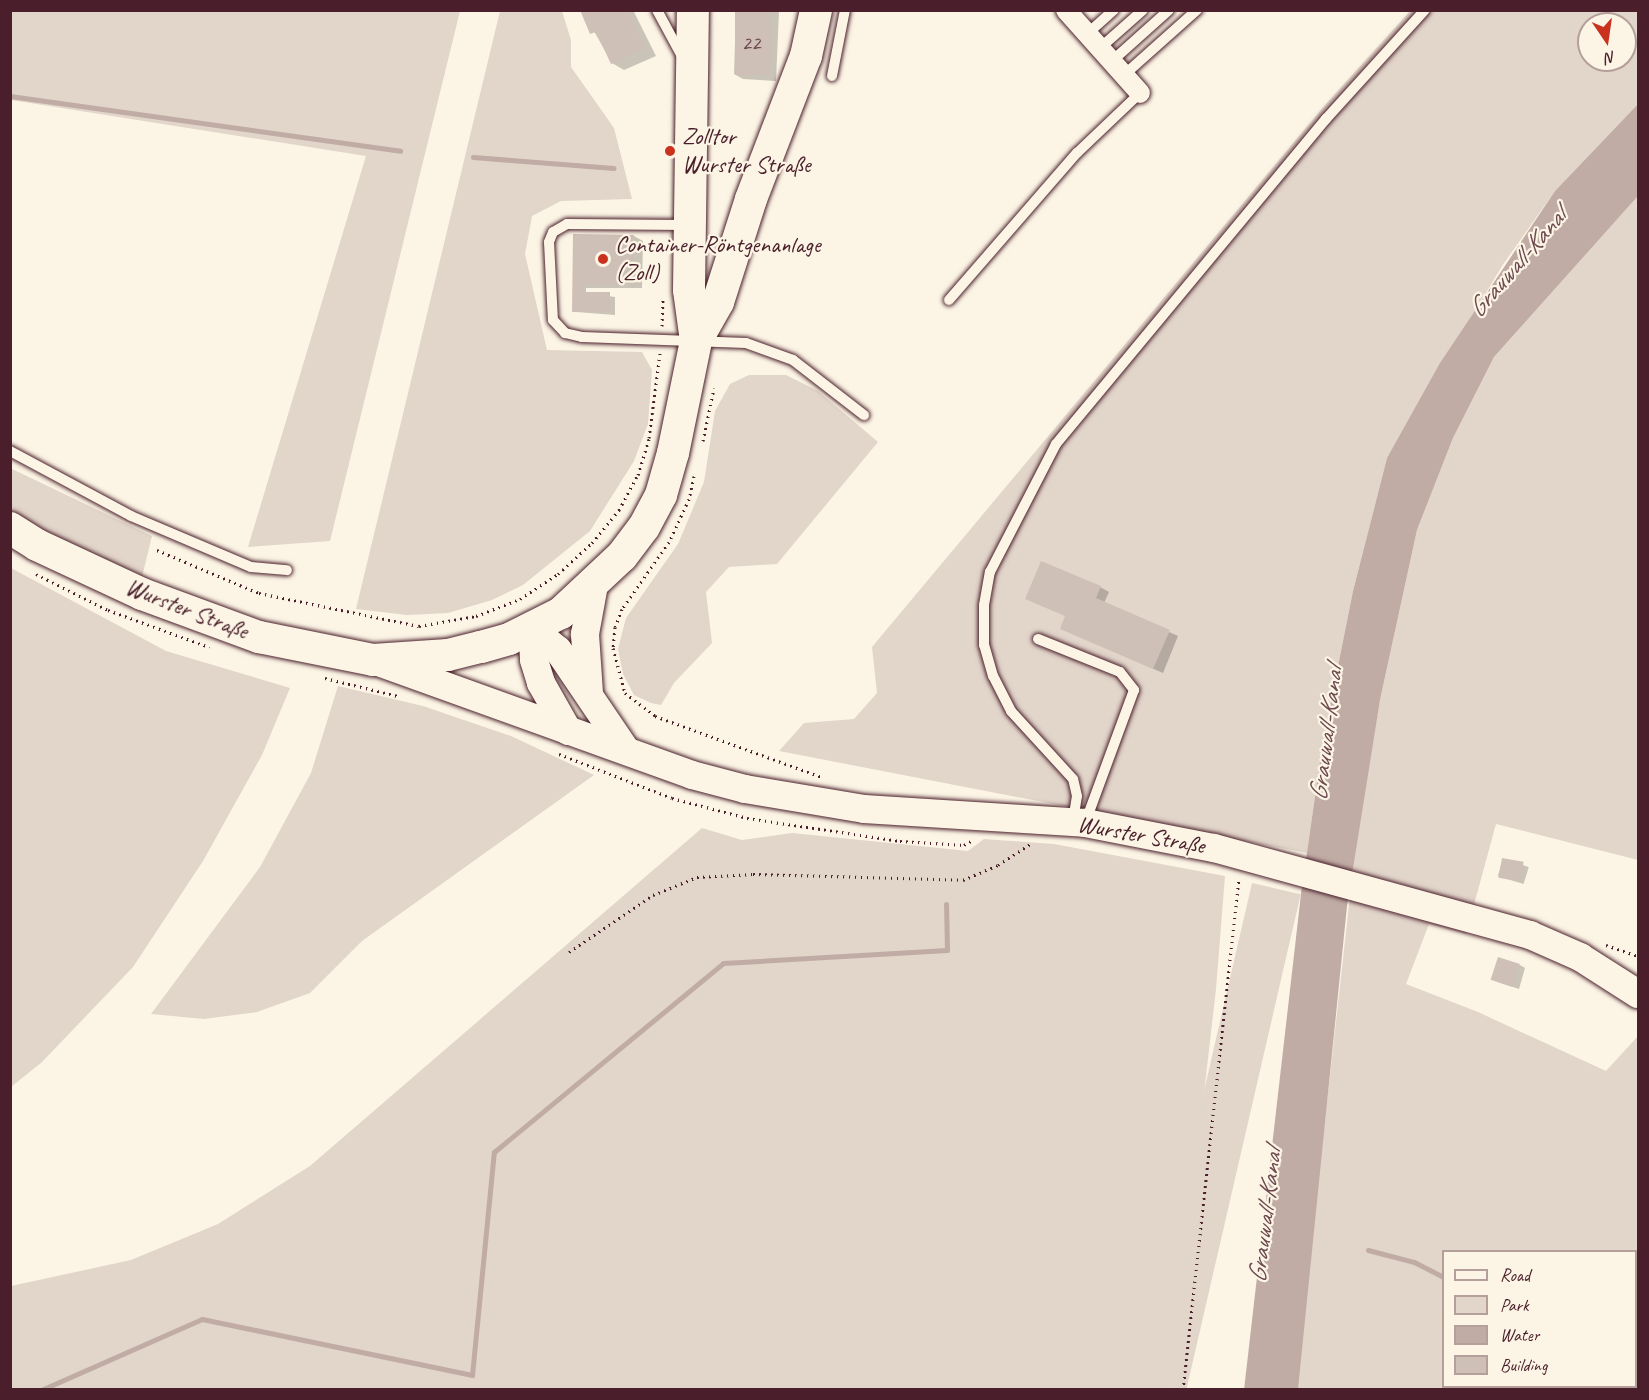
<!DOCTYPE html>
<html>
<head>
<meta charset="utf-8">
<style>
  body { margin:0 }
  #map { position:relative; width:1649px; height:1400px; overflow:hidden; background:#fcf5e5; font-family:Caveat,sans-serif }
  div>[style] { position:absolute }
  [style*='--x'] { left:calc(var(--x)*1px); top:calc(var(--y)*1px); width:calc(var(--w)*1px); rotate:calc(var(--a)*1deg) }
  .green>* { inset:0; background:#e2d5ca; transform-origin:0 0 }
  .water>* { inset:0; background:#c0aca5 }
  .shadow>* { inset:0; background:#0003; transform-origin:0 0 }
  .stream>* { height:5px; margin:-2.5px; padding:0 2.5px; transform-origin:2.5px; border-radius:2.5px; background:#c0aca5 }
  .building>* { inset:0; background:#cfc0b7; transform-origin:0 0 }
  .path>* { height:3px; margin-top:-1.5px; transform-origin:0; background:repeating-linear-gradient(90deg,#4a1f2b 0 1.5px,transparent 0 6px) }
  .roads { filter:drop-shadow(0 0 2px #4a1f2b) drop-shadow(0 0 2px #4a1f2b) }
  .service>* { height:10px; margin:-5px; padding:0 5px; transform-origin:5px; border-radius:5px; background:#fcf5e5 }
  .minor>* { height:20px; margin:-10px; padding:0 10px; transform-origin:10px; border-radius:10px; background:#fcf5e5 }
  .secondary>* { height:28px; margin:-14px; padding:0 14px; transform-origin:14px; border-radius:14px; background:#fcf5e5 }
  .primary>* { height:32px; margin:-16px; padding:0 16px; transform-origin:16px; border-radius:16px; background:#fcf5e5 }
  .dots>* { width:16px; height:16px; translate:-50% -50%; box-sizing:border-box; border:3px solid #fcf5e5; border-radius:50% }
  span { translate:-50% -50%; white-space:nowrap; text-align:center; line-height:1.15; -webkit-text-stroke:4.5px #fcf5e5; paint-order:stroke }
  .number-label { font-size:21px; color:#6b474e }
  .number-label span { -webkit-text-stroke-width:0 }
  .poi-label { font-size:24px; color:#4a1f2b }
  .left { translate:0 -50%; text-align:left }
  .street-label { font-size:24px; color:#4a1f2b }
  .water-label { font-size:26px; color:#6d4950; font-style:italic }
  .frame { position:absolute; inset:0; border:12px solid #4a1f2b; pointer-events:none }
  .legend { position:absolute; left:1442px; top:1250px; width:195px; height:138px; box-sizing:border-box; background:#fcf5e5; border:2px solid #b59f9b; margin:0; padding:8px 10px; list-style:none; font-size:18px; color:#4a1f2b }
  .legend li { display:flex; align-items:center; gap:12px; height:30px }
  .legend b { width:30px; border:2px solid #b59f9b }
  .north { position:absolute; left:1577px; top:12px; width:60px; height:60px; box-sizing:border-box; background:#fcf5e5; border:2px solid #b59f9b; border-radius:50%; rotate:167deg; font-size:16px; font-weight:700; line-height:24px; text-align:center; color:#4a1f2b }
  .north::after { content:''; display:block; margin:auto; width:21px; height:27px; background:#c8321e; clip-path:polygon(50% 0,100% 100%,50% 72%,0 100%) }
</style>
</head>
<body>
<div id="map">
  <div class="green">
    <div style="clip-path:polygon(10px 11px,460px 11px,330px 541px,248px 547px,366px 156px,11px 100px)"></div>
    <div style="clip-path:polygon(500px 11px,562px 11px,571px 40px,571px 67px,614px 128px,632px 199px,561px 201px,532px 216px,525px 254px,547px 350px,642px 352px,652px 370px,648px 424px,634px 461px,590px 531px,523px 585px,492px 600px,448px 613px,407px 615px,356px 609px)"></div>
    <div style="clip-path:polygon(evenodd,1410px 11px,1638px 11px,1638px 104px,1555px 191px,1502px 266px,1387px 458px,1353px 591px,1323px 741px,1307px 853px,779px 751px,804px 723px,854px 719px,877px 693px,872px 647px,1325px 105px,1410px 11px,1589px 24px,1625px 24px,1625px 60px,1589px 60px,1589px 24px)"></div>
    <div style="clip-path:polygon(evenodd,1638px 196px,1638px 860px,1496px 824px,1466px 934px,1429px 924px,1406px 984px,1478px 1012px,1606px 1071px,1638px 1036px,1638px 1389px,1295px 1390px,1358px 824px,1380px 700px,1417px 530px,1453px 438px,1494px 357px,1638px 196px,1444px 1252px,1636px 1252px,1636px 1386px,1444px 1386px,1444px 1252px)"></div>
    <div style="clip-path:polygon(749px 375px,786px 375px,818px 391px,878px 442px,777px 564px,729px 567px,706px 592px,712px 643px,674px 683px,661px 705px,651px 703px,634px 695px,623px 674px,618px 649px,626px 618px,678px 544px,704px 482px,715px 411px,730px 384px)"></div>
    <div style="clip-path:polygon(10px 468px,152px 536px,142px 577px,11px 515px)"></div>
    <div style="clip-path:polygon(11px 568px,166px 651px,290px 688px,262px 755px,203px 861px,133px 967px,42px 1062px,11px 1087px)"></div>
    <div style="clip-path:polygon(338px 686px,423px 706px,511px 736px,594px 775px,362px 941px,310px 993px,257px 1012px,204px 1019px,151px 1014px,260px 867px,311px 773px)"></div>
    <div style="clip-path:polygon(702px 828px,742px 840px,792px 833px,968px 851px,984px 839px,1054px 844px,1225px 876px,1216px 989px,1170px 1389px,11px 1389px,11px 1286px,131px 1260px,218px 1224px,310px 1166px)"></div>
    <div style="left:1252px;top:883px;width:50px;height:510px;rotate:13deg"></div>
  </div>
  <div class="water">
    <div style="clip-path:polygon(1638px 104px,1638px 196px,1494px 357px,1453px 438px,1417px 530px,1380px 700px,1347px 906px,1298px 1389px,1244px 1390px,1301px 894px,1323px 741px,1353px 591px,1387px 458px,1440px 363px,1555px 191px)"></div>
  </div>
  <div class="shadow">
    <div style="clip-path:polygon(582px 10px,633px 10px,656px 56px,624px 70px,612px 63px)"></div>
    <div style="clip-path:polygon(736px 10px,779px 11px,776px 81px,743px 79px,734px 74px)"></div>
    <div style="clip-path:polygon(634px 236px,643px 241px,642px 288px,586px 288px,586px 293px,615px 297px,615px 315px,576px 312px,574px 285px)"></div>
    <div style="clip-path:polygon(1100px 587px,1109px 592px,1104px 603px,1178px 636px,1163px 673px,1062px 629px)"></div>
    <div style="left:1503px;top:859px;width:27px;height:18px;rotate:17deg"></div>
    <div style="clip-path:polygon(1520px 965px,1525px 968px,1519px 989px,1498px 982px)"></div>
  </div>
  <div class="stream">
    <div style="--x:10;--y:96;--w:394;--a:8"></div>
    <div style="--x:473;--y:157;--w:141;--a:4.5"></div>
    <div style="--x:1368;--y:1250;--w:48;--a:14.6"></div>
    <div style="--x:1414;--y:1262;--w:34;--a:27"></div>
    <div style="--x:1636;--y:1382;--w:3;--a:45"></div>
    <div style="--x:41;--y:1390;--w:176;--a:-23.8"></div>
    <div style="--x:202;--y:1319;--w:276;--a:11.7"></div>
    <div style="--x:472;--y:1375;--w:224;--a:-84.4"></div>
    <div style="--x:494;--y:1152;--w:297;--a:-39.5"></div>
    <div style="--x:723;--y:963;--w:224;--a:-3.3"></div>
    <div style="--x:947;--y:950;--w:46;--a:-91.2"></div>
    <div style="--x:1561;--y:1390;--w:4;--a:-76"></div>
  </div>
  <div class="building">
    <div style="clip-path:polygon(580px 10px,628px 10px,645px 49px,611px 64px,596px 32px,590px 34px)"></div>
    <div style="left:735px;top:10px;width:35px;height:65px"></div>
    <div style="clip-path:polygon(573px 234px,634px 235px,634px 284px,584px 284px,584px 292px,610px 292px,610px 312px,572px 312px)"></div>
    <div style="clip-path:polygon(1041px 561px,1101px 586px,1096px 598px,1170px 630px,1153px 669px,1060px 629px,1065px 616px,1025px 599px)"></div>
    <div style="left:1502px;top:858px;width:22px;height:20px;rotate:10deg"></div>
    <div style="left:1498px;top:957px;width:23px;height:24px;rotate:18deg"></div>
  </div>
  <div class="path">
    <div style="--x:662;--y:326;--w:26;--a:-88"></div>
    <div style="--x:703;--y:441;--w:54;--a:-78.3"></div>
    <div style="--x:694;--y:476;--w:24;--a:102"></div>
    <div style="--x:689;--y:499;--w:47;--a:114.9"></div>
    <div style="--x:669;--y:542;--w:82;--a:125"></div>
    <div style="--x:622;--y:609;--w:19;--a:111"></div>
    <div style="--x:615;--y:627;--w:21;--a:95"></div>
    <div style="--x:613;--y:648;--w:47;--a:75.1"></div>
    <div style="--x:625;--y:693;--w:38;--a:37"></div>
    <div style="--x:655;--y:716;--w:178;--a:20.1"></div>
    <div style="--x:157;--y:550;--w:111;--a:22.9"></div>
    <div style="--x:259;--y:593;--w:163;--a:11.7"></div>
    <div style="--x:419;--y:626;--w:58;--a:-10"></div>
    <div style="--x:476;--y:616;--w:47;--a:-21.1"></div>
    <div style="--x:520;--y:599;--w:45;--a:-33.3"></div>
    <div style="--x:558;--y:574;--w:46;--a:-42.4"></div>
    <div style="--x:592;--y:543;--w:43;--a:-50.7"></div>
    <div style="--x:619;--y:510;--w:40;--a:-62"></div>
    <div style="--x:638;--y:475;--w:39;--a:-73"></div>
    <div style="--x:649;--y:438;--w:86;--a:-82.6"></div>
    <div style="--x:36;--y:574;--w:80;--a:26.6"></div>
    <div style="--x:108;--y:610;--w:108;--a:20.1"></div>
    <div style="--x:325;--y:678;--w:75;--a:13.9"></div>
    <div style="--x:559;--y:754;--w:121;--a:21.3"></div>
    <div style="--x:672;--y:798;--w:78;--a:14.9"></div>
    <div style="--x:747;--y:818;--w:155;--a:8.5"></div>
    <div style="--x:900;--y:841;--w:64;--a:3.6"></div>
    <div style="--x:964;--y:845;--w:10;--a:-29"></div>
    <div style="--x:1606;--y:945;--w:34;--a:19"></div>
    <div style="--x:569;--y:952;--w:102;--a:-34.2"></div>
    <div style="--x:653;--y:895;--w:48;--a:-22.2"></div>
    <div style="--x:697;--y:877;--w:56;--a:-3.1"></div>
    <div style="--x:753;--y:874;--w:210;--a:1.6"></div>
    <div style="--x:963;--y:880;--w:38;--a:-23"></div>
    <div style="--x:998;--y:865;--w:40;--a:-32.9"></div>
    <div style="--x:1183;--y:1390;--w:515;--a:-83.76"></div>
  </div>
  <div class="roads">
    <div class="service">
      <div style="--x:657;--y:10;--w:55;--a:61.6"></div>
      <div style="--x:1087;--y:34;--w:36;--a:-42"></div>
      <div style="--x:1100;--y:48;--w:57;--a:-41.5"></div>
      <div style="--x:1112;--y:61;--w:76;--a:-41.8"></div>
      <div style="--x:1124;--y:75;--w:98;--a:-41.7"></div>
      <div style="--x:832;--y:76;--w:67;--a:-78.9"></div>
      <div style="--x:686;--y:225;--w:119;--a:-179.5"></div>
      <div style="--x:567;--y:224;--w:16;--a:150"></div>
      <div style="--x:553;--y:232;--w:11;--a:112"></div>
      <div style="--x:549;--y:242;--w:78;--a:87.1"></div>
      <div style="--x:553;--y:320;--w:18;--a:47"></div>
      <div style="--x:565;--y:333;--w:17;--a:13"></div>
      <div style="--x:582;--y:337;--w:164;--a:2.1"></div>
      <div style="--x:746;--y:343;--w:50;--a:19.9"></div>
      <div style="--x:793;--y:360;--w:90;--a:37.8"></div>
      <div style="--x:949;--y:300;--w:195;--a:-49"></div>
      <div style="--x:1077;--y:153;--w:87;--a:-43.6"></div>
      <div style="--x:10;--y:451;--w:137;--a:28.2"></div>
      <div style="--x:131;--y:516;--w:130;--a:23"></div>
      <div style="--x:251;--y:567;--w:36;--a:5"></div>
      <div style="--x:1038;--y:639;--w:88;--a:21.9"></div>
      <div style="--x:1120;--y:672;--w:23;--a:52"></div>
      <div style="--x:1134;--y:690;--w:142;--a:110.2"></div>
      <div style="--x:1073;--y:821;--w:25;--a:-81"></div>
      <div style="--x:1077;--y:796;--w:17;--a:-103"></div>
      <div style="--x:1073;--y:779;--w:92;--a:-132.4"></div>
      <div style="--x:1011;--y:711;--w:39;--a:-117"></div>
      <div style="--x:993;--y:676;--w:32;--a:-106"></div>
      <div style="--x:984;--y:645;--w:40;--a:-90"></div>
      <div style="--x:984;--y:605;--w:34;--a:-80"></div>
      <div style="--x:990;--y:572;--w:144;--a:-62.7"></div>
      <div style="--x:1056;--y:444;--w:423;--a:-50.3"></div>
      <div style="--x:1326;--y:119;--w:147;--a:-47.8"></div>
    </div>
    <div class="minor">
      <div style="--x:1066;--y:10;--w:111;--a:48.3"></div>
    </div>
    <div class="secondary">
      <div style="--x:532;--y:629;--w:33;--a:39"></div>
      <div style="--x:558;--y:650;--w:120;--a:55.9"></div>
      <div style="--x:532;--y:629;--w:31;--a:86"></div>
      <div style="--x:534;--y:660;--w:24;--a:73"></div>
      <div style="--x:541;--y:683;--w:55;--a:60.6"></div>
      <div style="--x:373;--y:660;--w:339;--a:19.8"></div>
      <div style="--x:692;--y:775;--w:55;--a:14.8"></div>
      <div style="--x:745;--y:789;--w:121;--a:9.5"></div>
      <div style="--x:864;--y:809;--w:221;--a:3.6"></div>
      <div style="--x:1085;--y:823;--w:131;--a:11"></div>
      <div style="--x:1214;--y:848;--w:328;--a:15.4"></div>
      <div style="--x:1530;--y:935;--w:55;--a:23.7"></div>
      <div style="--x:1580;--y:957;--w:69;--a:32.5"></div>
      <div style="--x:589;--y:693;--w:59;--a:-93.9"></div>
      <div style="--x:585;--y:634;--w:50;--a:-79.6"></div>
    </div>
    <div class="primary">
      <div style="--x:696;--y:341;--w:45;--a:-60.6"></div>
      <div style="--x:718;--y:302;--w:108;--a:-72.2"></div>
      <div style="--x:751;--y:199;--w:153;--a:-69"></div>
      <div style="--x:806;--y:56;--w:47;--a:-77.7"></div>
      <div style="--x:10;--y:528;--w:32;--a:32"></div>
      <div style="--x:37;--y:545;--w:116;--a:25"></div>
      <div style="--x:142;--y:594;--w:125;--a:20.2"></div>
      <div style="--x:259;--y:637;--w:116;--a:11.4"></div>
      <div style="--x:373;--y:660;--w:75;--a:-3.8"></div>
      <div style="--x:448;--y:655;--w:34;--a:-14"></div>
      <div style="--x:481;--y:647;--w:29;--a:-16"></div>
      <div style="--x:509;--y:639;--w:58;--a:-26.6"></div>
      <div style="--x:561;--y:613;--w:83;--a:-43.1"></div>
      <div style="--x:622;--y:556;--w:36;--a:-53"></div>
      <div style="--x:644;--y:527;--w:36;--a:-62"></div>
      <div style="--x:661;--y:495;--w:44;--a:-74.1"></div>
      <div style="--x:673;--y:453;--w:114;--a:-78.4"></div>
      <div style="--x:696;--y:341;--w:51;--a:-97.8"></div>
      <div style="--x:689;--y:290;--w:280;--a:-89.2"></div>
    </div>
  </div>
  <div class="dots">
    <div style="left:670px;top:151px;background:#c8321e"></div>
    <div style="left:603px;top:259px;background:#c8321e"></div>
  </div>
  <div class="number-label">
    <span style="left:751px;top:43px">22</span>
  </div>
  <div class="poi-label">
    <span class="left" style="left:682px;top:151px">Zolltor<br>Wurster Straße</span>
    <span class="left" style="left:615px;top:259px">Container-Röntgenanlage<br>(Zoll)</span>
  </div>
  <div class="street-label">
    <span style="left:187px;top:609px;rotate:21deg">Wurster Straße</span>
    <span style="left:1141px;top:835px;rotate:10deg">Wurster Straße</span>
  </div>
  <div class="water-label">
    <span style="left:1517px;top:263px;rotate:-49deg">Grauwall-Kanal</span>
    <span style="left:1326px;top:734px;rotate:-83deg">Grauwall-Kanal</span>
    <span style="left:1265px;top:1216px;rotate:-83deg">Grauwall-Kanal</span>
  </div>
  <div class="frame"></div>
  <ul class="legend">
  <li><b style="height:8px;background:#fcf5e5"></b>Road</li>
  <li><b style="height:16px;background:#e2d5ca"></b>Park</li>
  <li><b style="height:16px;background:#c0aca5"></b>Water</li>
  <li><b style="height:16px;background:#cfc0b7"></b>Building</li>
  </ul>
  <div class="north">N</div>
</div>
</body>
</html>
